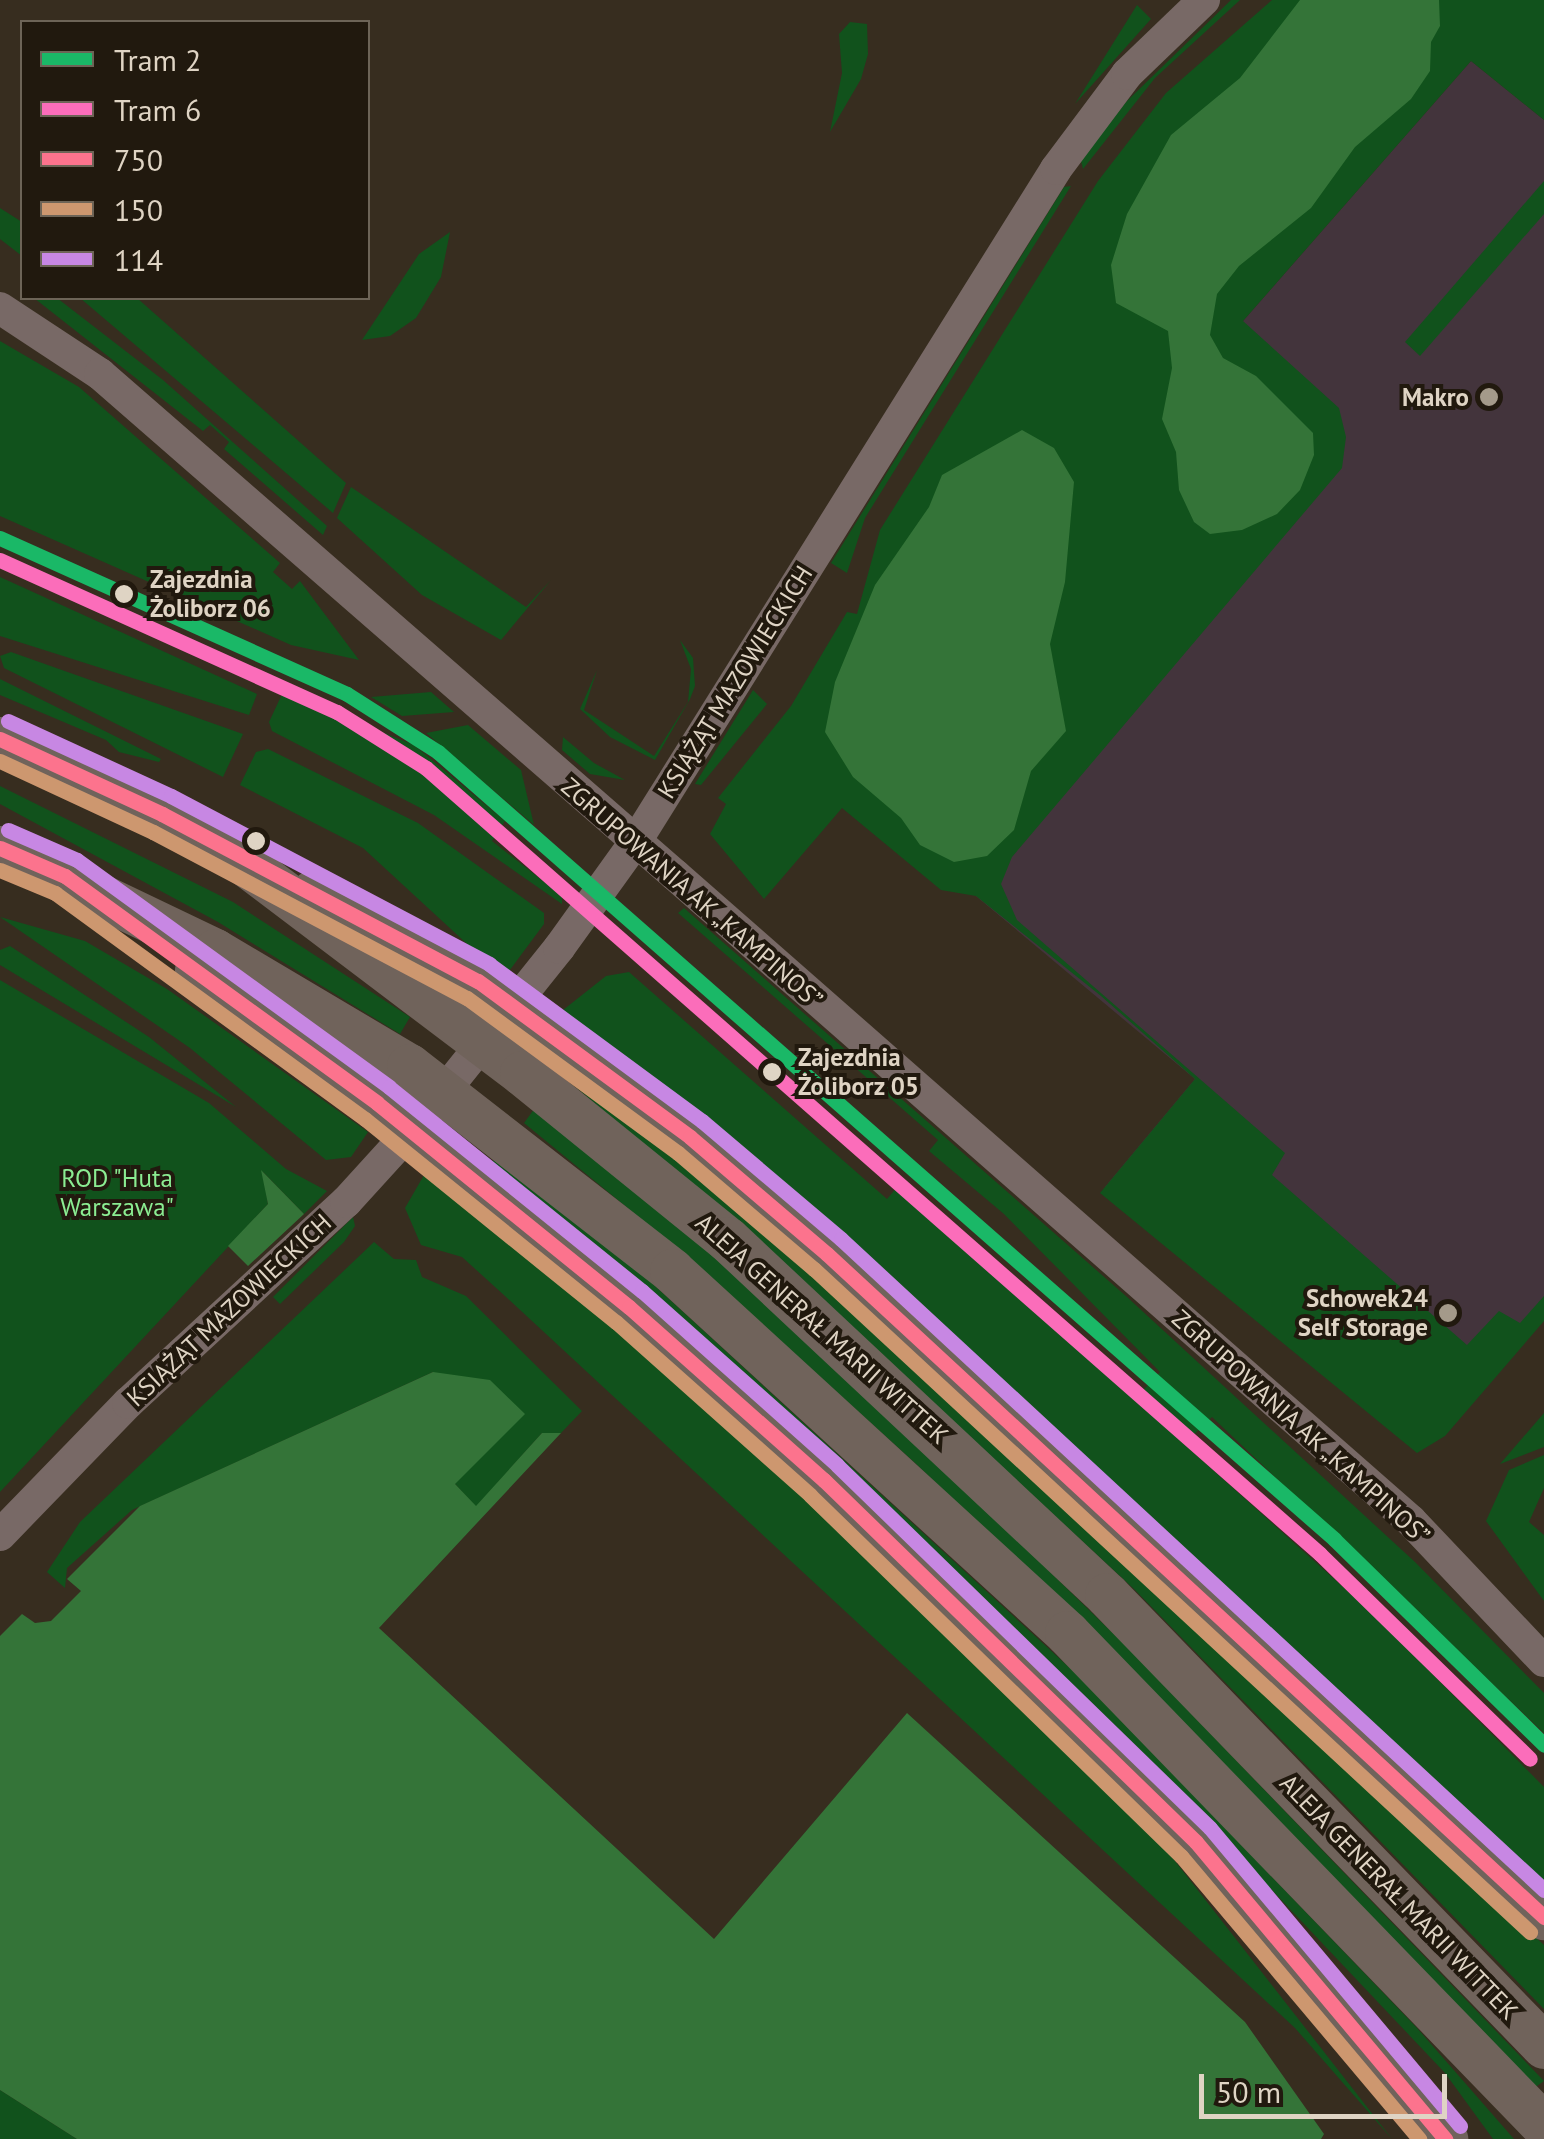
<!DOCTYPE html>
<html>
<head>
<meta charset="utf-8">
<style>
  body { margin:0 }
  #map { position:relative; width:1544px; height:2139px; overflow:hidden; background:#372d1f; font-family:"PT Sans",sans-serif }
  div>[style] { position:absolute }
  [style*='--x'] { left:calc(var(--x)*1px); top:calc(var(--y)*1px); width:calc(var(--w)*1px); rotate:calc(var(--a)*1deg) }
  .commercial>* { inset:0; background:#43343c }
  .green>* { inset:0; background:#11521c }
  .forest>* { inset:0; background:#347438 }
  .minor>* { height:32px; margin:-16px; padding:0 16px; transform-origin:16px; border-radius:16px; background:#786966 }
  .secondary>* { height:45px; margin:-22.5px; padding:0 22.5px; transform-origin:22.5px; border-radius:22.5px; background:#70635b }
  .bus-1>* { height:15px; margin:-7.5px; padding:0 7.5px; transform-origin:7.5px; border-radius:7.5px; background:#fc738d }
  .bus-2>* { height:15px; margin:-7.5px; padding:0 7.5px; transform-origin:7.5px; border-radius:7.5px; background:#cd976f }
  .bus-3>* { height:15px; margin:-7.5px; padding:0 7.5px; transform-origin:7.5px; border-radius:7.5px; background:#c787e3 }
  .tram-1>* { height:15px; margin:-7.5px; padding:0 7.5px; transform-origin:7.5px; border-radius:7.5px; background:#1ab867 }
  .tram-2>* { height:15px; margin:-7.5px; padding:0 7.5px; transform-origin:7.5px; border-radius:7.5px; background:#fb6dba }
  .dots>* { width:28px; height:28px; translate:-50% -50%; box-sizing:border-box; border:5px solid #21190e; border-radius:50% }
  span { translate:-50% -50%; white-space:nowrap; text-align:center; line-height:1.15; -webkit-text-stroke:8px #21190e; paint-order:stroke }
  .poi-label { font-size:25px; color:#dfd4c4; font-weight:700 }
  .right { translate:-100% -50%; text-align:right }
  .stop-label { font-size:25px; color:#dfd4c4; font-weight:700 }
  .left { translate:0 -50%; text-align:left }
  .street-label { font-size:25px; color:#dfd4c4 }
  .park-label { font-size:25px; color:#8bed92 }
  .legend { position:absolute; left:20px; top:20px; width:350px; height:280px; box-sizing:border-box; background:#21190e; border:2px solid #6d6457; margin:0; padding:12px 18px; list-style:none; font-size:30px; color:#dfd4c4 }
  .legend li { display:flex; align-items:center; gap:20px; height:50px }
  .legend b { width:50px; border:2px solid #6d6457 }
  .scale { position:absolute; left:1199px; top:2074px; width:248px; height:45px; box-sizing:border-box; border:5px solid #dfd4c4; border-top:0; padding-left:12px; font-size:30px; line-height:35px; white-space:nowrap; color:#dfd4c4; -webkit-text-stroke:8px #21190e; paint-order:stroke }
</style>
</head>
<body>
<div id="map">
  <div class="commercial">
    <div style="clip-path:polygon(1471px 61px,1544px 120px,1544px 1313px,1452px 1423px,1105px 1187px,1195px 1079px,976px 896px,1243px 321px)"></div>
  </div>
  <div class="green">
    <div style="clip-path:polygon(1231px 0,1240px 0,1155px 78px,1083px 169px,1081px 161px,1126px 102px)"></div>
    <div style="clip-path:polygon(1272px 0,1544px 0,1544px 120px,1471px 61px,1243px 321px,1339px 408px,1346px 437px,1342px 468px,1012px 857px,1001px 884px,1017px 920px,1285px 1153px,1272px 1175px,1467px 1345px,1499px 1311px,1520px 1323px,1544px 1296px,1544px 1321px,1445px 1436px,1417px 1453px,1100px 1193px,1195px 1079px,1101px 996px,976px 896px,941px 890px,842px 808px,764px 899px,710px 834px,726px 804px,718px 798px,791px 706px,847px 612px,857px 614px,880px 530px,1098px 181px,1166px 93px)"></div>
    <div style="clip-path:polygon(1137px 5px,1151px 19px,1075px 104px)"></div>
    <div style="clip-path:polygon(850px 22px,867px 24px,868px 54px,861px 79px,830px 132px,842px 73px,839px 34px)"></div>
    <div style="clip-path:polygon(1544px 181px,1544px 214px,1420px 356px,1405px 342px)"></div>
    <div style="clip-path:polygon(1071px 186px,865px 518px,847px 573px,831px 563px,1064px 187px)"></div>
    <div style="clip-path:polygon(0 208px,22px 222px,22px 256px,0 239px)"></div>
    <div style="clip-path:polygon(450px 232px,441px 277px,416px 318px,390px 336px,362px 340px,419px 254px)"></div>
    <div style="clip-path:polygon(34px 298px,57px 298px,163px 380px,327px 526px,323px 535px,224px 449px,229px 442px,210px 425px,203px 431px)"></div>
    <div style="clip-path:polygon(80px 298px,137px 298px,346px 483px,333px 513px)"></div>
    <div style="clip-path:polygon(0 341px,79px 387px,280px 563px,273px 572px,292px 589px,300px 581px,359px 660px,291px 645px,0 516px)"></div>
    <div style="clip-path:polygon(351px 487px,526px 607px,551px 580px,501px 640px,422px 595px,337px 518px)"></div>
    <div style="clip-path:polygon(0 577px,257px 694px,249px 715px,0 636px)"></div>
    <div style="clip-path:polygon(680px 640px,693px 658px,695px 686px,690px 699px,655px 760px,610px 737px,580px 709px,597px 670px,584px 710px,654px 756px,688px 702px,691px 669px)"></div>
    <div style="clip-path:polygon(11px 652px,243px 734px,223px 777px,4px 668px,0 656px)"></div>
    <div style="clip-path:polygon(0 679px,161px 759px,159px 762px,119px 752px,106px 740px,0 695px)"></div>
    <div style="clip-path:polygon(753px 690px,767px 704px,701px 785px,695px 784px)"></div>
    <div style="clip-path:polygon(283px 692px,414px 745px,505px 821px,492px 841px,562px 896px,562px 904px,434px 815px,272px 731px,269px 722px)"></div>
    <div style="clip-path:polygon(431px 692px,454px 712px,402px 716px,371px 697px)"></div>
    <div style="clip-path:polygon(468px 725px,521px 770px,534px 825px,426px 733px)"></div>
    <div style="clip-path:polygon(563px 737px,594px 763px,625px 780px,590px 774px,562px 750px)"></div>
    <div style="clip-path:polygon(268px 749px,418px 823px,544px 913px,544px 924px,504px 978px,363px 848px,240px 785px,256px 752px)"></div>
    <div style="clip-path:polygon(0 786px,233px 902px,410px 1017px,400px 1034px,218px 922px,0 804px)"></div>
    <div style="clip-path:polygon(684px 908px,1127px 1297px,1415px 1562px,1544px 1693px,1544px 1733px,1212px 1417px,1184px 1444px,1372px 1613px,1544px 1787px,1544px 1881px,1498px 1849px,558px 1014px,606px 976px,629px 972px,887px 1199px,898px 1186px,1135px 1399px,1160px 1372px,1004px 1214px,929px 1151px,938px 1140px,678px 913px)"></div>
    <div style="clip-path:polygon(0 917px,85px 941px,167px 989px,368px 1132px,351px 1157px,326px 1160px,190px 1048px)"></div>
    <div style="clip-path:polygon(10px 946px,149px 1037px,236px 1107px,0 965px,0 950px)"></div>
    <div style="clip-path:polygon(0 980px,209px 1103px,286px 1169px,327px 1191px,304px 1214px,263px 1172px,268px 1204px,0 1492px)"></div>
    <div style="clip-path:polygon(569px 1069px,661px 1139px,813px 1272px,1544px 1945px,1544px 2009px,1134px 1589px,804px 1284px,563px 1076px)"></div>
    <div style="clip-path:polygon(535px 1108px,716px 1257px,928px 1453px,1130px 1650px,1544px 2081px,1534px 2088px,1106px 1644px,915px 1463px,691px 1260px,524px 1123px)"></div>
    <div style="clip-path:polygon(498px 1155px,629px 1262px,1086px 1683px,1417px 2028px,1514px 2139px,1493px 2139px,1445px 2073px,1182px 1795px,975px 1594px,752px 1389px,489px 1166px)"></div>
    <div style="clip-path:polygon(424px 1175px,612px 1324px,796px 1488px,1097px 1779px,1168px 1852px,1392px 2139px,1295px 2028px,505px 1296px,462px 1257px,421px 1245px,405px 1208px)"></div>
    <div style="clip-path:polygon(353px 1217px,355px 1226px,344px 1242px,280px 1304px,273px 1297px)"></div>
    <div style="clip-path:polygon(374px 1242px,394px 1259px,416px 1260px,422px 1277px,466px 1296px,582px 1411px,561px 1433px,542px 1433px,476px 1507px,455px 1484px,433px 1372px,132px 1510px,67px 1568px,65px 1588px,47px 1572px,80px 1522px)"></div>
    <div style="clip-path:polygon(1544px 1413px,1544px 1447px,1500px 1464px)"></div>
    <div style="clip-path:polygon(1544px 1455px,1544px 1488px,1529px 1522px,1544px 1535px,1544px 1601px,1486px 1521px,1509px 1470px)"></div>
    <div style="clip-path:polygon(0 2090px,77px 2139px,0 2139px)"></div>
  </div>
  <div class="forest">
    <div style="clip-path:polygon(1300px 0,1439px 0,1440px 26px,1431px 42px,1430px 71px,1411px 99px,1355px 147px,1311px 208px,1239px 266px,1217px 294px,1210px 335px,1223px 358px,1256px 376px,1313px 433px,1314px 455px,1300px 490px,1277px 514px,1242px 530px,1210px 534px,1194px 522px,1179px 490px,1176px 452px,1162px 419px,1172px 368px,1168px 331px,1116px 303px,1111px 265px,1127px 214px,1171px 135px,1240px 78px)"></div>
    <div style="clip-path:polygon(1022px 430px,1054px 448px,1074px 482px,1065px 582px,1050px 644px,1066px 731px,1031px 771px,1014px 830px,987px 856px,954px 862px,920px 845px,901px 818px,853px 777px,825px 732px,835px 682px,875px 585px,929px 507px,942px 475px)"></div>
    <div style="clip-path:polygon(261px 1170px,304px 1214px,248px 1266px,228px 1246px,268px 1204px)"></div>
    <div style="clip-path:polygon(433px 1372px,490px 1380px,525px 1414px,455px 1484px,476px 1506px,542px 1433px,561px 1433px,379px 1628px,714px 1939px,907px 1713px,1245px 2022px,1324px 2134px,1321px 2139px,77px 2139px,0 2090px,0 1636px,22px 1614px,35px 1623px,51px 1621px,81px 1591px,67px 1579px,140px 1506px)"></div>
  </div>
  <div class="minor">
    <div style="--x:0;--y:308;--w:120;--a:33.4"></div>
    <div style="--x:100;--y:374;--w:763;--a:41.07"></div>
    <div style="--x:675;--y:875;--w:979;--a:41.27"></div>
    <div style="--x:1411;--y:1521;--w:193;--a:46.5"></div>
    <div style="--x:0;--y:1535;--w:184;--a:-45.9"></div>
    <div style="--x:128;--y:1403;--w:297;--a:-42.7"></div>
    <div style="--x:346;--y:1202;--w:119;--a:-47.7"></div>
    <div style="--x:426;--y:1114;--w:213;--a:-51.3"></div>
    <div style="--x:559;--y:948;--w:132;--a:-54.3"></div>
    <div style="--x:636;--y:841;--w:792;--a:-57.99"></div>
    <div style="--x:1056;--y:169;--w:119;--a:-53.2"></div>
    <div style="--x:1127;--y:74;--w:107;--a:-43.9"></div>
  </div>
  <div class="secondary">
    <div style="--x:0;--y:739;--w:242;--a:25.5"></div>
    <div style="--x:218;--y:843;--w:381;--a:37.1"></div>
    <div style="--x:522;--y:1073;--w:264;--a:39"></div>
    <div style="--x:727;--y:1239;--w:521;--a:43.13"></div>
    <div style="--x:1107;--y:1595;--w:628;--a:45.9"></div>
    <div style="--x:0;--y:848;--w:238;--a:25.6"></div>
    <div style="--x:215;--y:951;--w:226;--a:30.7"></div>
    <div style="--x:409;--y:1066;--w:333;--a:37.9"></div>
    <div style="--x:672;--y:1271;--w:536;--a:42.5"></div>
    <div style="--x:1067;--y:1633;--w:686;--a:45.94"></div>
    <div style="--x:313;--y:892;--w:187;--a:28.3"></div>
    <div style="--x:478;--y:981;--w:263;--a:36.3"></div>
    <div style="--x:690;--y:1137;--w:180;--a:40.5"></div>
    <div style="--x:827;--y:1254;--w:977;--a:42.76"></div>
    <div style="--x:197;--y:970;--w:224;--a:36.5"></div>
    <div style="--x:377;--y:1103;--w:324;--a:39"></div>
    <div style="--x:629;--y:1307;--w:261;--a:41.6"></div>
    <div style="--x:824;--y:1480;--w:519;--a:44.22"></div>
    <div style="--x:1196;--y:1842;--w:388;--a:50"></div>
  </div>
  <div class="bus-1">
    <div style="--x:0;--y:739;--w:179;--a:24.8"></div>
    <div style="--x:162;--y:814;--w:357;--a:27.9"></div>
    <div style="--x:478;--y:981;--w:263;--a:36.3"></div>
    <div style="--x:690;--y:1137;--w:180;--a:40.5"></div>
    <div style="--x:827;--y:1254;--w:977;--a:42.76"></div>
    <div style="--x:0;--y:848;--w:71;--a:23.3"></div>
    <div style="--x:65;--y:876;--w:386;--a:36"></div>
    <div style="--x:377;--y:1103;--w:324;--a:39"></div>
    <div style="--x:629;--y:1307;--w:261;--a:41.6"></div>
    <div style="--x:824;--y:1480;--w:519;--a:44.22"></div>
    <div style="--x:1196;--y:1842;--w:388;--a:50"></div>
  </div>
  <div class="bus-2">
    <div style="--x:0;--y:761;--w:169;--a:24.9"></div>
    <div style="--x:153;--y:832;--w:355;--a:27.9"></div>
    <div style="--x:467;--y:998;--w:262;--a:36.3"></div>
    <div style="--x:678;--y:1153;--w:179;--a:40.5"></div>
    <div style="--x:814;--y:1269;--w:976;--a:42.8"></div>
    <div style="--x:0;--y:870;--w:60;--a:22.7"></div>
    <div style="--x:55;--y:893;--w:384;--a:36.1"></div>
    <div style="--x:365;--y:1119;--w:323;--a:39"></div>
    <div style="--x:616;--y:1322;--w:260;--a:41.7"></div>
    <div style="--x:810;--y:1495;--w:518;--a:44.22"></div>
    <div style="--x:1181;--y:1856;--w:370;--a:49.9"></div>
  </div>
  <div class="bus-3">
    <div style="--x:8;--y:721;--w:179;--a:24.7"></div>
    <div style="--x:171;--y:796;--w:360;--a:27.8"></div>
    <div style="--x:489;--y:964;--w:265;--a:36.4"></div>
    <div style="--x:702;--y:1121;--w:182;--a:40.3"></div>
    <div style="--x:841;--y:1239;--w:958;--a:42.8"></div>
    <div style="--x:8;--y:830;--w:75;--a:23.5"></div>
    <div style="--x:77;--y:860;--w:386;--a:36"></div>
    <div style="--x:389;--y:1087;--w:325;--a:38.9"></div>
    <div style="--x:642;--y:1291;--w:261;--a:41.7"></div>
    <div style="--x:837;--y:1465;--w:520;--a:44.22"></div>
    <div style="--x:1210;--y:1828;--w:389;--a:50"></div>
  </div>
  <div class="tram-1">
    <div style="--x:0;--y:538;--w:380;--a:24.2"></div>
    <div style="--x:347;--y:694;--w:108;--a:32.5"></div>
    <div style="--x:438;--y:752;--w:1193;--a:41.29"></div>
    <div style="--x:1334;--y:1539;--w:294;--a:44.4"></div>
  </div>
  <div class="tram-2">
    <div style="--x:0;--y:560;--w:370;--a:24.3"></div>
    <div style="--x:337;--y:712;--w:105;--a:32.2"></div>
    <div style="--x:426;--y:768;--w:1190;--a:41.32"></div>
    <div style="--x:1320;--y:1554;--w:293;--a:44.3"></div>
  </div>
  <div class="dots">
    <div style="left:1489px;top:397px;background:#a49a8a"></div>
    <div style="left:124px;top:594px;background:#dfd4c4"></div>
    <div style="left:256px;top:841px;background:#dfd4c4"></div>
    <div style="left:772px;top:1072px;background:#dfd4c4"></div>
    <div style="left:1448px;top:1313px;background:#a49a8a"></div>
  </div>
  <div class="poi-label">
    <span class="right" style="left:1469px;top:397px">Makro</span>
    <span class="right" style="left:1428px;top:1313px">Schowek24<br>Self Storage</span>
  </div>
  <div class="stop-label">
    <span class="left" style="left:150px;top:594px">Zajezdnia<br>Żoliborz 06</span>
    <span class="left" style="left:798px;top:1072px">Zajezdnia<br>Żoliborz 05</span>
  </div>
  <div class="street-label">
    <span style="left:735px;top:682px;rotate:-58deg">KSIĄŻĄT MAZOWIECKICH</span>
    <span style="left:692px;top:893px;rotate:41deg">ZGRUPOWANIA AK „KAMPINOS”</span>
    <span style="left:229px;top:1310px;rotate:-43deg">KSIĄŻĄT MAZOWIECKICH</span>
    <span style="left:822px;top:1329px;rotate:42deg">ALEJA GENERAŁ MARII WITTEK</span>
    <span style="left:1301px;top:1427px;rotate:42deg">ZGRUPOWANIA AK „KAMPINOS”</span>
    <span style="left:1399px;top:1897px;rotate:46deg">ALEJA GENERAŁ MARII WITTEK</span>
  </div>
  <div class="park-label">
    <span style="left:117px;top:1193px">ROD "Huta<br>Warszawa"</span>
  </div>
  <ul class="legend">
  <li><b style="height:12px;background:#1ab867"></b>Tram 2</li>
  <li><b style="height:12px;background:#fb6dba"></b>Tram 6</li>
  <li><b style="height:12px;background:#fc738d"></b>750</li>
  <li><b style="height:12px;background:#cd976f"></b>150</li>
  <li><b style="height:12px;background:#c787e3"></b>114</li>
  </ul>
  <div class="scale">50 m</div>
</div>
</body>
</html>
